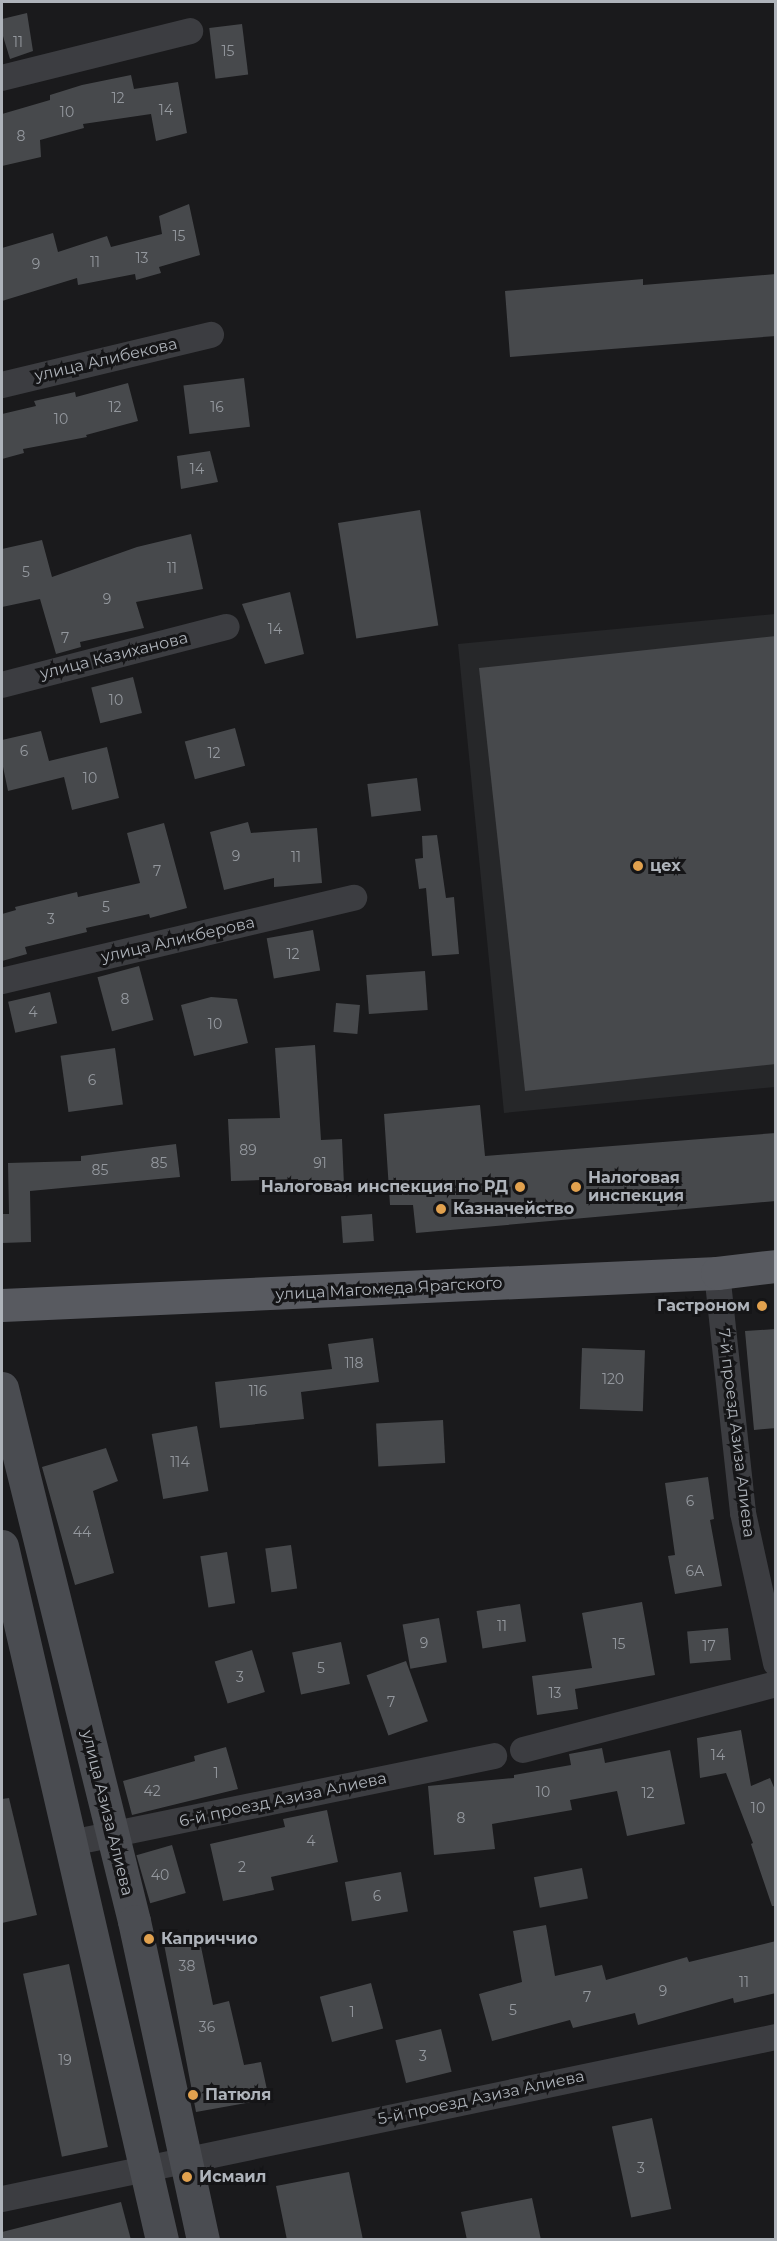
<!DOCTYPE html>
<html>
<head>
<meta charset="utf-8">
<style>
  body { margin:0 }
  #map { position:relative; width:777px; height:2241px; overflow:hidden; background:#1a1a1c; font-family:Montserrat,sans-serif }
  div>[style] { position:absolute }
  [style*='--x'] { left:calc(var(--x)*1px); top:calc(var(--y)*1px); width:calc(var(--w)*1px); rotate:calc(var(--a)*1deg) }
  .built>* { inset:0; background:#262729 }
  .building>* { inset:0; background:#47494c; transform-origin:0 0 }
  .minor>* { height:26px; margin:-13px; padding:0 13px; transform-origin:13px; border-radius:13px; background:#3c3d41 }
  .secondary>* { height:33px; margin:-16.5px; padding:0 16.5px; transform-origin:16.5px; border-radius:16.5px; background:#4a4c51 }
  .primary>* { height:33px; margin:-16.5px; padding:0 16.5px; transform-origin:16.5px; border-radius:16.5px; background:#585a60 }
  .dots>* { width:16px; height:16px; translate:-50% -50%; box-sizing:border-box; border:3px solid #151517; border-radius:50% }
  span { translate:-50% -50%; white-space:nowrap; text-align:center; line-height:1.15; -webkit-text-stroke:6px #151517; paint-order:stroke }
  .number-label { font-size:14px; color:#94989e }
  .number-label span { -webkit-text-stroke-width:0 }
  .street-label { font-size:16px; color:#aeb3ba }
  .poi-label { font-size:16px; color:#aeb3ba; font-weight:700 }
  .left { translate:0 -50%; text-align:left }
  .right { translate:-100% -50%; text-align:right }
  .frame { position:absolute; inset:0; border:3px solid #aeb3ba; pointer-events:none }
</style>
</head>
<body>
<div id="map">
  <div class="built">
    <div style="clip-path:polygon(775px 614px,775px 1087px,504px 1113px,458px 644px)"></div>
  </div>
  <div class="building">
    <div style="clip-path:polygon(27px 13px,33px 51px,10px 59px,2px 33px,2px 19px)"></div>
    <div style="left:242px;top:24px;width:51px;height:33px;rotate:83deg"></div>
    <div style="clip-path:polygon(131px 75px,134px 89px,178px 82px,187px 133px,156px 141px,151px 114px,83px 124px,84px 128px,40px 140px,41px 157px,2px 166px,2px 114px,50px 100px,50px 95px,82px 85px)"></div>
    <div style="clip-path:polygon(189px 204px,200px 255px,159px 267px,161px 273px,136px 280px,135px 274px,78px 285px,77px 278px,2px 301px,2px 248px,53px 233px,58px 252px,107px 236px,111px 247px,162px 234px,159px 216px)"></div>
    <div style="clip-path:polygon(776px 274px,776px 336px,510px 357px,505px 291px,643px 279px,643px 285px)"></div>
    <div style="left:244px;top:378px;width:49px;height:61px;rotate:83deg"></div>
    <div style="clip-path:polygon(128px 383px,138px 421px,86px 435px,87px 437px,23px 449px,24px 453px,2px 459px,2px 414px,36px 406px,34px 401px,75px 392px,76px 397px)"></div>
    <div style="clip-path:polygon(210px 451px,218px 482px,181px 489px,177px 456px)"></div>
    <div style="left:420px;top:510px;width:117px;height:83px;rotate:81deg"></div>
    <div style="clip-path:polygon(191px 534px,203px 589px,136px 602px,144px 628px,80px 642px,81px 647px,56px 654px,40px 599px,2px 607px,2px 549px,42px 540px,52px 577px,137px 547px)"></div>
    <div style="clip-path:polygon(290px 592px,304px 654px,265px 664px,242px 604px)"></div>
    <div style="clip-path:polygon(776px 636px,776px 1064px,525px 1091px,479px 668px)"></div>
    <div style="left:133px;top:677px;width:37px;height:43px;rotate:76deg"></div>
    <div style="left:235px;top:728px;width:39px;height:52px;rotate:75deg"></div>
    <div style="clip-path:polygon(41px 731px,49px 761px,107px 747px,119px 798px,72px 810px,64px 777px,8px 791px,2px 762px,2px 740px)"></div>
    <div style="left:417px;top:778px;width:33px;height:50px;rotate:83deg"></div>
    <div style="clip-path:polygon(248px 822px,251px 833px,317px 828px,322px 883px,274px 887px,274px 878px,224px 890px,210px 832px)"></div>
    <div style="clip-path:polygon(164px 823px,187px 908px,150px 918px,149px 914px,86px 928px,87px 932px,25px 947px,27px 954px,2px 961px,2px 914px,16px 910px,15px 907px,77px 892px,78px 897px,140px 883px,127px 833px)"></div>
    <div style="clip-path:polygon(437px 835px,446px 898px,454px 897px,459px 954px,432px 956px,426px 888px,419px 889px,415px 859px,423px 858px,422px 836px)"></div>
    <div style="left:313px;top:930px;width:41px;height:47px;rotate:80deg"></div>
    <div style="left:139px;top:966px;width:56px;height:43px;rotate:75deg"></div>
    <div style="left:425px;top:971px;width:39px;height:59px;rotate:86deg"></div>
    <div style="left:50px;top:992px;width:32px;height:43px;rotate:77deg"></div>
    <div style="clip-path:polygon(211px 997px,237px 999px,248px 1043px,194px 1056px,181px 1005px)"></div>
    <div style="left:336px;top:1003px;width:24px;height:29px;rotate:5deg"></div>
    <div style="clip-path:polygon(315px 1045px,321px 1140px,342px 1139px,344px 1185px,299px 1186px,298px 1179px,231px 1181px,228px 1119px,280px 1118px,275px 1048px)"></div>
    <div style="left:115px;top:1048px;width:57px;height:55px;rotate:82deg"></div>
    <div style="clip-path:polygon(480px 1105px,485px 1156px,776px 1133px,776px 1201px,416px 1233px,413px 1205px,390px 1205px,384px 1114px)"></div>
    <div style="clip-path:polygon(176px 1144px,180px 1177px,30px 1191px,31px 1242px,2px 1243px,2px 1214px,9px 1214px,8px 1163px,81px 1161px,81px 1156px)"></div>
    <div style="left:372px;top:1214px;width:27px;height:31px;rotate:86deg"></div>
    <div style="clip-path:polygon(776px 1329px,776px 1428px,754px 1430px,745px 1331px)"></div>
    <div style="clip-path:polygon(373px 1338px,379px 1382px,301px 1392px,304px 1419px,220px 1428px,215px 1382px,332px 1369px,328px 1344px)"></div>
    <div style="left:582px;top:1348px;width:63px;height:61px;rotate:2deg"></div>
    <div style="left:443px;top:1420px;width:43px;height:67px;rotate:87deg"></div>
    <div style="left:197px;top:1426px;width:66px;height:46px;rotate:80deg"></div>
    <div style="clip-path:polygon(106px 1448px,118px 1481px,93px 1491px,114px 1573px,75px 1585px,42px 1467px)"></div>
    <div style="clip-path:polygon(708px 1477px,714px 1519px,710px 1520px,722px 1586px,675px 1594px,668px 1556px,675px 1555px,665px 1483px)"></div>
    <div style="left:291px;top:1545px;width:44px;height:26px;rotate:82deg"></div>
    <div style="left:227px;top:1552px;width:52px;height:27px;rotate:81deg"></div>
    <div style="clip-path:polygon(642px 1602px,655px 1675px,575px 1689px,578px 1709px,537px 1715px,532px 1676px,592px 1668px,582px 1613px)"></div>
    <div style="left:520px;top:1604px;width:38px;height:44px;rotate:81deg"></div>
    <div style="left:439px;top:1618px;width:45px;height:37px;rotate:80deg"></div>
    <div style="left:728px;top:1628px;width:32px;height:41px;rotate:85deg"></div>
    <div style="left:341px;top:1642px;width:43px;height:50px;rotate:78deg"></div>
    <div style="left:252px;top:1650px;width:44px;height:39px;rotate:73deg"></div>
    <div style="left:406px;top:1661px;width:64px;height:42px;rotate:70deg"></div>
    <div style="clip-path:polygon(741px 1730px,751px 1786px,770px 1778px,776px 1792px,776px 1906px,772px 1906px,751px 1844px,753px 1843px,726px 1773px,700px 1778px,697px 1738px)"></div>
    <div style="clip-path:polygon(226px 1747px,238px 1789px,132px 1815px,123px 1781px,195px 1761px,194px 1756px)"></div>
    <div style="clip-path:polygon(602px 1748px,605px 1763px,670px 1750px,685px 1824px,627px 1836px,617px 1791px,570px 1800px,572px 1810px,492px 1824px,495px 1849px,434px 1855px,428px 1786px,514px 1778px,514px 1775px,571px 1765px,569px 1754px)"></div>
    <div style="clip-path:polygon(9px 1798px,37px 1915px,2px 1923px,2px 1799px)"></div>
    <div style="clip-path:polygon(327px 1810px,338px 1862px,271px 1877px,274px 1890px,223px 1901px,210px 1844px,285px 1827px,283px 1819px)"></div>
    <div style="left:172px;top:1845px;width:50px;height:37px;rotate:74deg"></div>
    <div style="left:582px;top:1868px;width:31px;height:49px;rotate:79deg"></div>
    <div style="left:401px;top:1872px;width:40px;height:57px;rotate:80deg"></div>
    <div style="clip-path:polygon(546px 1925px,555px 1976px,602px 1965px,606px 1980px,687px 1957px,689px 1962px,776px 1941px,776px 1993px,734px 2003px,733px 1998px,638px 2025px,635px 2013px,573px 2028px,570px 2020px,492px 2041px,479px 1994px,522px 1982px,513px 1931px)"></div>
    <div style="clip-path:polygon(199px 1937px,213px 2005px,229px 2001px,244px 2065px,261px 2062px,269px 2099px,196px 2112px,164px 1944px)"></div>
    <div style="left:69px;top:1964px;width:187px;height:47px;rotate:78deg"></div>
    <div style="left:371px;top:1983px;width:47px;height:53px;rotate:75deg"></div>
    <div style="left:441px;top:2029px;width:44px;height:47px;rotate:76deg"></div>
    <div style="left:652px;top:2118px;width:93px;height:41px;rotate:78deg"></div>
    <div style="clip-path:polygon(349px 2172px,363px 2240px,287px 2240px,276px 2186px)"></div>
    <div style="clip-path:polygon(532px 2198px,541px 2240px,467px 2240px,461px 2212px)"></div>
    <div style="clip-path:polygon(121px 2202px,131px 2240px,2px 2240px,2px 2232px)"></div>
  </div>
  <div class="minor">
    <div style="--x:2;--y:78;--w:194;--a:-14"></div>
    <div style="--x:2;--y:385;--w:215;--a:-13.5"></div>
    <div style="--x:2;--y:685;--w:232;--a:-14.5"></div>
    <div style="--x:2;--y:981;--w:362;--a:-13.3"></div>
    <div style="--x:717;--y:1273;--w:241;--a:83.8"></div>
    <div style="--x:743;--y:1513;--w:154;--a:77.6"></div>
    <div style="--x:523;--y:1750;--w:261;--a:-14.6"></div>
    <div style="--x:71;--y:1843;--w:432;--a:-11.6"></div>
    <div style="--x:2;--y:2199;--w:791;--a:-11.82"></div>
  </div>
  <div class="secondary">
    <div style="--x:2;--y:1388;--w:549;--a:76.09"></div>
    <div style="--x:134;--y:1921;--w:326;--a:77.8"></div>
    <div style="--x:2;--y:1546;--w:712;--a:77.02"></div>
  </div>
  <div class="primary">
    <div style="--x:2;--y:1305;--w:716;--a:-2.56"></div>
    <div style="--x:717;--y:1273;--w:59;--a:-6.8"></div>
  </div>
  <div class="dots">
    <div style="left:638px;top:866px;background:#e1a14e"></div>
    <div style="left:520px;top:1187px;background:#e1a14e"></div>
    <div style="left:576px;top:1187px;background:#e1a14e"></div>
    <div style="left:441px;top:1209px;background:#e1a14e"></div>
    <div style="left:762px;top:1306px;background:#e1a14e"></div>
    <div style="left:149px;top:1939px;background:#e1a14e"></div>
    <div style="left:193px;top:2095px;background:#e1a14e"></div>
    <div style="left:187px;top:2177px;background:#e1a14e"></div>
  </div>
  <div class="number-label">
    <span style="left:18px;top:42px">11</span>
    <span style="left:228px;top:51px">15</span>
    <span style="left:118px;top:98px">12</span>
    <span style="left:166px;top:110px">14</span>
    <span style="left:67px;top:112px">10</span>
    <span style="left:21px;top:136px">8</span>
    <span style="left:179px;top:236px">15</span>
    <span style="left:142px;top:258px">13</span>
    <span style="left:95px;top:262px">11</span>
    <span style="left:36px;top:264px">9</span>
    <span style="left:115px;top:407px">12</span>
    <span style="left:217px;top:407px">16</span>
    <span style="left:61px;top:419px">10</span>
    <span style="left:197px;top:469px">14</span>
    <span style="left:172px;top:568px">11</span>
    <span style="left:26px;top:572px">5</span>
    <span style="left:107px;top:599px">9</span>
    <span style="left:275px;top:629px">14</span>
    <span style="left:65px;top:638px">7</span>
    <span style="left:116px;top:700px">10</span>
    <span style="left:24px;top:751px">6</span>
    <span style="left:214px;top:753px">12</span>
    <span style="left:90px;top:778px">10</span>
    <span style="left:236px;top:856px">9</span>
    <span style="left:296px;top:857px">11</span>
    <span style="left:157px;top:871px">7</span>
    <span style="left:106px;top:907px">5</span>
    <span style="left:51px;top:919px">3</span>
    <span style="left:293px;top:954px">12</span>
    <span style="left:125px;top:999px">8</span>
    <span style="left:33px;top:1012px">4</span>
    <span style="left:215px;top:1024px">10</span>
    <span style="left:92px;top:1080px">6</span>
    <span style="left:248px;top:1150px">89</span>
    <span style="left:159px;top:1163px">85</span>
    <span style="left:320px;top:1163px">91</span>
    <span style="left:100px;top:1170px">85</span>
    <span style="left:354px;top:1363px">118</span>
    <span style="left:613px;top:1379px">120</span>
    <span style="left:258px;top:1391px">116</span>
    <span style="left:180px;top:1462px">114</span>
    <span style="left:690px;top:1501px">6</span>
    <span style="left:82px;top:1532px">44</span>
    <span style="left:695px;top:1571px">6А</span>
    <span style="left:502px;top:1626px">11</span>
    <span style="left:424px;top:1643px">9</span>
    <span style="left:619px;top:1644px">15</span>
    <span style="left:709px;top:1646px">17</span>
    <span style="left:321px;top:1668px">5</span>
    <span style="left:240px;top:1677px">3</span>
    <span style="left:555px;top:1693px">13</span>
    <span style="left:391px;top:1702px">7</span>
    <span style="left:718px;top:1755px">14</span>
    <span style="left:216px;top:1773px">1</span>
    <span style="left:152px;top:1791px">42</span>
    <span style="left:543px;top:1792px">10</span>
    <span style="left:648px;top:1793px">12</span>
    <span style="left:758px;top:1808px">10</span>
    <span style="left:461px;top:1818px">8</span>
    <span style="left:311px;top:1841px">4</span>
    <span style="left:242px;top:1867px">2</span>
    <span style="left:160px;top:1875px">40</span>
    <span style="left:377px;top:1896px">6</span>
    <span style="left:187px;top:1966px">38</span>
    <span style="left:744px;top:1982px">11</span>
    <span style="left:663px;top:1991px">9</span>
    <span style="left:587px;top:1997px">7</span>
    <span style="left:513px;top:2010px">5</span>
    <span style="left:352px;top:2012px">1</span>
    <span style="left:207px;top:2027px">36</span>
    <span style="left:423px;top:2056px">3</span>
    <span style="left:65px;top:2060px">19</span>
    <span style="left:641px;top:2168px">3</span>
  </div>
  <div class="street-label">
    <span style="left:106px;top:360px;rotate:-13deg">улица Алибекова</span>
    <span style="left:114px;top:656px;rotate:-14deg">улица Казиханова</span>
    <span style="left:178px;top:940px;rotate:-13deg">улица Аликберова</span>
    <span style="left:389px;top:1289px;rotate:-3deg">улица Магомеда Ярагского</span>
    <span style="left:736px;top:1433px;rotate:83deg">7-й проезд Азиза Алиева</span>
    <span style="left:283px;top:1800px;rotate:-12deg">6-й проезд Азиза Алиева</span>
    <span style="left:107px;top:1813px;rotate:76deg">улица Азиза Алиева</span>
    <span style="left:481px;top:2098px;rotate:-12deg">5-й проезд Азиза Алиева</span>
  </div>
  <div class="poi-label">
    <span class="left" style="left:650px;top:866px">цех</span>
    <span class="left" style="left:588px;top:1187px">Налоговая<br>инспекция</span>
    <span class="right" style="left:508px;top:1187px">Налоговая инспекция по РД</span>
    <span class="left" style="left:453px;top:1209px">Казначейство</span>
    <span class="right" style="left:750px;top:1306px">Гастроном</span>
    <span class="left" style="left:161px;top:1939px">Каприччио</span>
    <span class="left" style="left:205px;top:2095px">Патюля</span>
    <span class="left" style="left:199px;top:2177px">Исмаил</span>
  </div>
  <div class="frame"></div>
</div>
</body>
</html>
